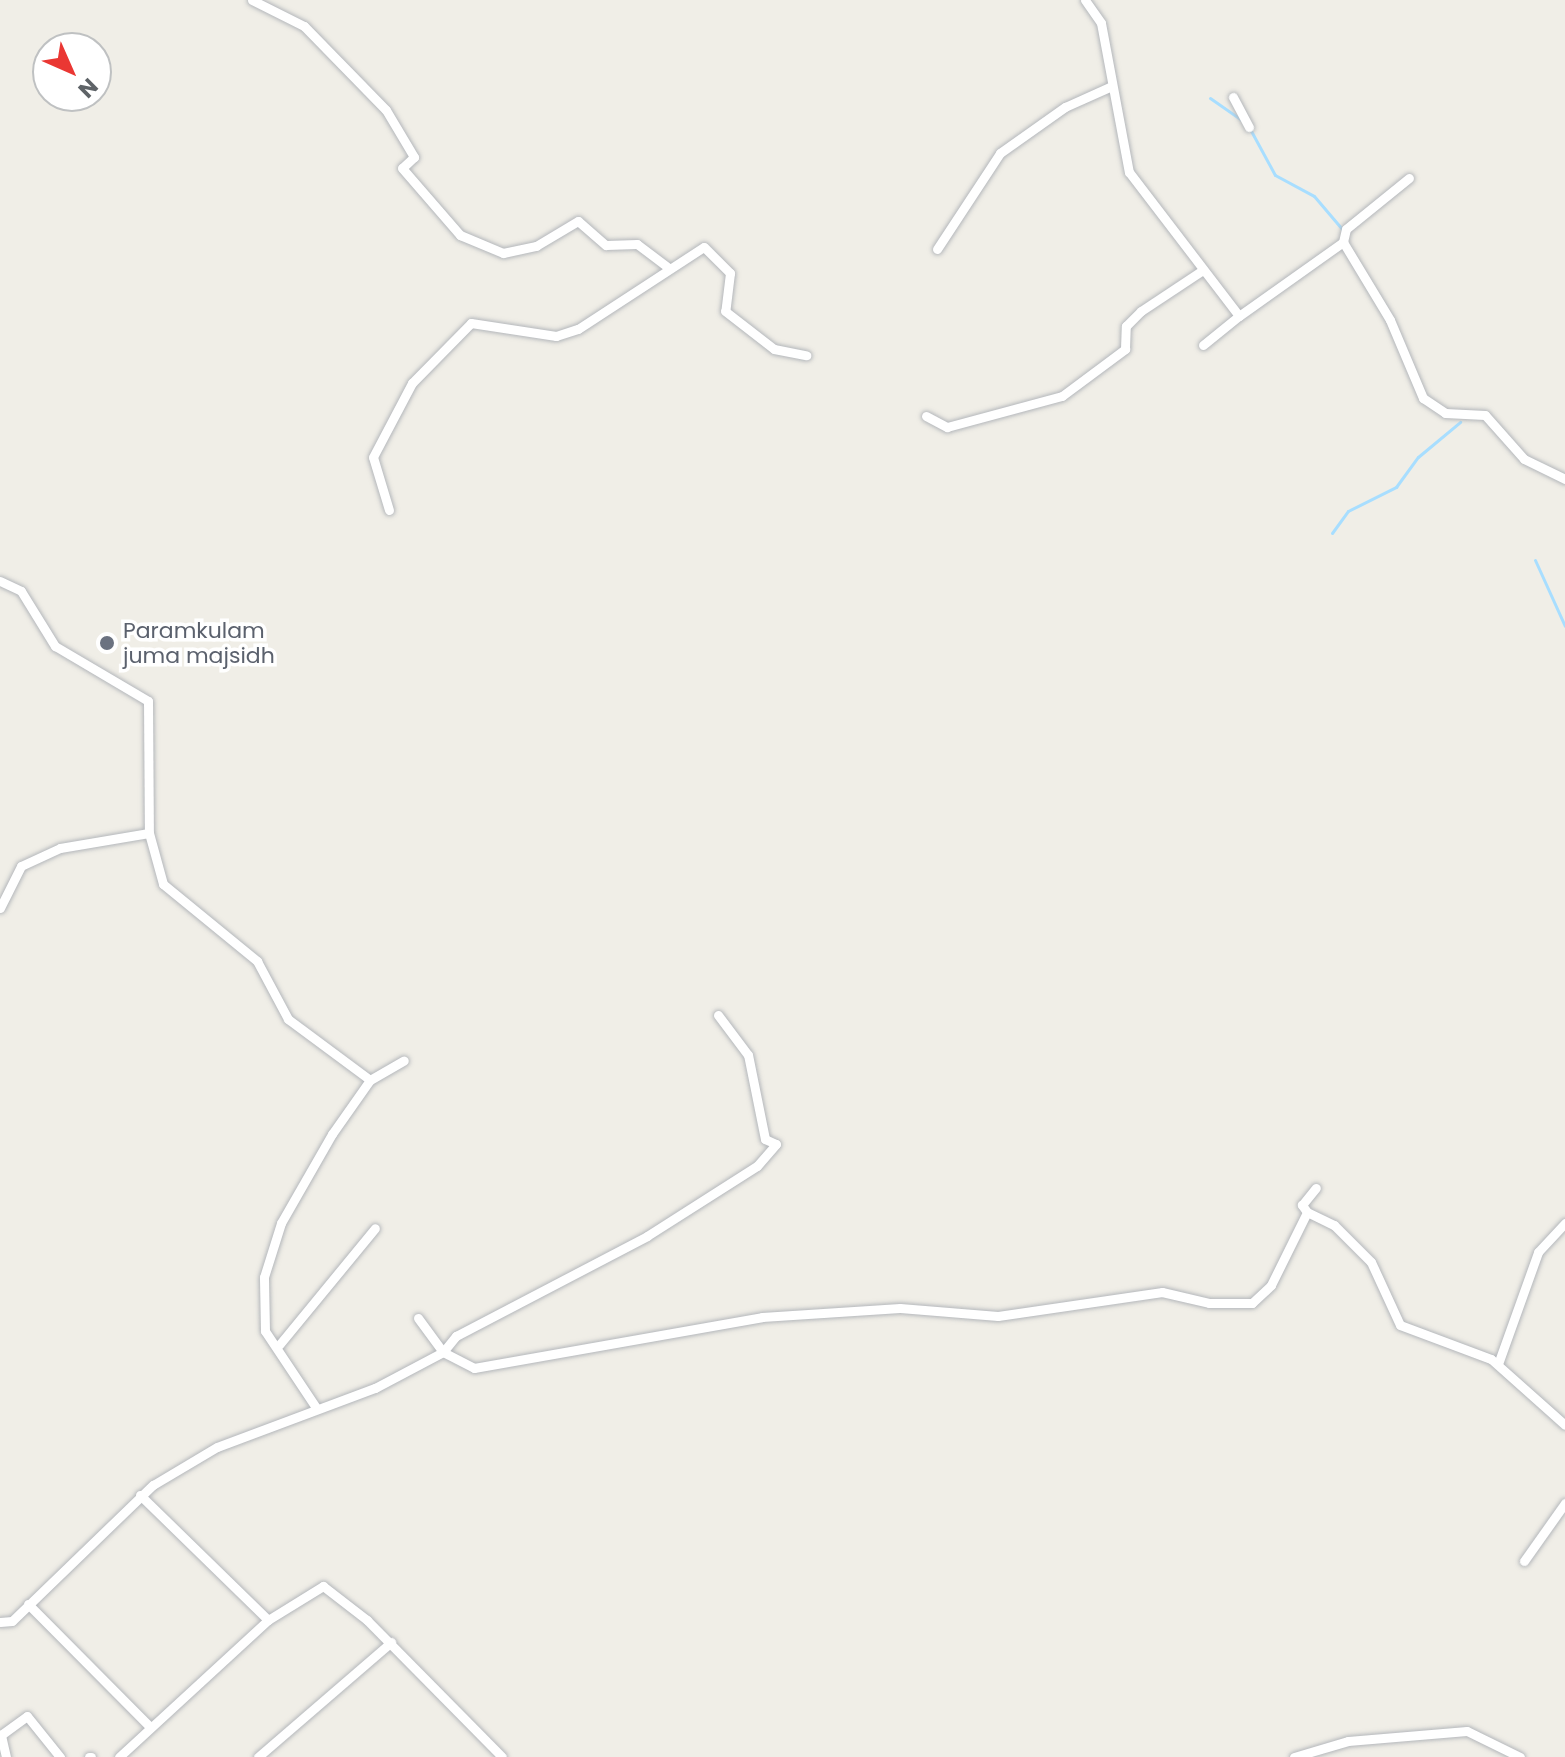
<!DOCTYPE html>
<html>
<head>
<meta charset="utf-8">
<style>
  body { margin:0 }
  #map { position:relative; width:1565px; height:1757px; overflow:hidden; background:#f0eee7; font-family:Poppins,sans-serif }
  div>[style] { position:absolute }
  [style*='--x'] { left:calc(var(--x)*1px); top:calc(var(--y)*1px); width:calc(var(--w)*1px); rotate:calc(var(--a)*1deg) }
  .stream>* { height:3px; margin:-1.5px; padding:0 1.5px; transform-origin:1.5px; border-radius:1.5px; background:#a8deff }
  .roads { filter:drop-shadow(0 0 2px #b4b7bb) drop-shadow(0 0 2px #b4b7bb) }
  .street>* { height:9px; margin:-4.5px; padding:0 4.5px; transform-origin:4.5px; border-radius:4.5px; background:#fff }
  .dots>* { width:22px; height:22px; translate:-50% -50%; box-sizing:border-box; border:4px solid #fff; border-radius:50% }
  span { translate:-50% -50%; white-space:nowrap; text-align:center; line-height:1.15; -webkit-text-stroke:7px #fff; paint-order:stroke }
  .worship-label { font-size:22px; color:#5b616d }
  .left { translate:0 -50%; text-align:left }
  .north { position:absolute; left:32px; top:32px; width:80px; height:80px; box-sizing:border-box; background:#fff; border:2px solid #bfc1c2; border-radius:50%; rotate:135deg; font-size:22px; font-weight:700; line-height:32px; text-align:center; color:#5e6367 }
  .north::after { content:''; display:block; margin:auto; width:28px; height:36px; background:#ea3733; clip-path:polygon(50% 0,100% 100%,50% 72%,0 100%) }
</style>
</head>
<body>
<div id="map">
  <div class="stream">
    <div style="--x:1210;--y:98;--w:40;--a:34.9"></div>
    <div style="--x:1250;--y:129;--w:52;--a:61.5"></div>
    <div style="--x:1275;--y:175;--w:44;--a:28.3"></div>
    <div style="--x:1314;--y:196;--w:43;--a:49.7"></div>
    <div style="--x:1332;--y:533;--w:27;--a:-54"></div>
    <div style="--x:1348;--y:511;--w:54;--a:-26.6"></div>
    <div style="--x:1396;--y:487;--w:37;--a:-54"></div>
    <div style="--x:1418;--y:457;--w:55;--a:-39.8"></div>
    <div style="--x:1535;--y:560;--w:72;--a:65.6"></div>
  </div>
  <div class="roads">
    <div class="street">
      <div style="--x:252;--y:0;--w:58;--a:26.6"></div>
      <div style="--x:304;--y:26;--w:117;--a:45.7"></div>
      <div style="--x:386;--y:110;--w:55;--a:59.2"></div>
      <div style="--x:414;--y:157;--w:16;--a:137"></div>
      <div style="--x:402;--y:168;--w:89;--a:49.1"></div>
      <div style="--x:460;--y:235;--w:47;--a:22.7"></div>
      <div style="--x:503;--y:253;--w:34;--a:-12"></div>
      <div style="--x:536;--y:246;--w:49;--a:-30.8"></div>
      <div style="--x:578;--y:221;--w:37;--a:41"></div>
      <div style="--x:606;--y:245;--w:31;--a:-2"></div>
      <div style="--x:637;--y:244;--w:39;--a:37"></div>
      <div style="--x:1085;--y:0;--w:28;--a:55"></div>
      <div style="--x:1101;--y:23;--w:152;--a:79.4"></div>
      <div style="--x:1129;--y:172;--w:181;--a:52.6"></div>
      <div style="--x:1239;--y:316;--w:128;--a:-35.4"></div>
      <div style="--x:1343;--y:242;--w:91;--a:58.9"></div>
      <div style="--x:1390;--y:320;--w:85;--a:67.1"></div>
      <div style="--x:1423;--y:398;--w:27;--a:34"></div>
      <div style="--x:1445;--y:413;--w:40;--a:2.9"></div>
      <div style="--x:1485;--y:415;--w:59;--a:48.4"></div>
      <div style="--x:1524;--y:459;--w:46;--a:26"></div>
      <div style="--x:1233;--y:97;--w:34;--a:62"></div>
      <div style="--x:1343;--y:242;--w:13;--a:-77"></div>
      <div style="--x:1346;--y:229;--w:81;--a:-39"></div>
      <div style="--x:937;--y:249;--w:115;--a:-56.7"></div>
      <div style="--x:1000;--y:153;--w:80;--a:-35.3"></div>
      <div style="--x:1065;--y:107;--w:51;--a:-24.1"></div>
      <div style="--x:1203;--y:345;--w:46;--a:-38.9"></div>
      <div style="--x:926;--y:416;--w:24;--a:28"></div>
      <div style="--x:947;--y:427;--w:119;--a:-15.1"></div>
      <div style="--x:1062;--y:396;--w:79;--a:-36.7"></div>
      <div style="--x:1125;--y:349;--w:23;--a:-88"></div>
      <div style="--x:1126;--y:326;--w:21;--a:-45"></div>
      <div style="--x:1141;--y:311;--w:71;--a:-33.5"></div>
      <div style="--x:389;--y:510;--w:55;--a:-106.8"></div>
      <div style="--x:373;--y:457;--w:84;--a:-62.2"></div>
      <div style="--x:412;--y:383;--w:84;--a:-45.5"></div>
      <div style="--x:471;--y:323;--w:86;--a:8.7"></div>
      <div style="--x:556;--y:336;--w:23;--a:-18"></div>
      <div style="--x:578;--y:329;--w:150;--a:-33.1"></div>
      <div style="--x:704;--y:247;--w:37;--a:45"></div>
      <div style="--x:730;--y:273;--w:38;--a:97"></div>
      <div style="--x:725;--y:311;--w:62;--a:37.8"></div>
      <div style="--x:774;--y:349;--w:33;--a:11"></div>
      <div style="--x:0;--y:581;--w:23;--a:25"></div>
      <div style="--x:21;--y:591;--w:65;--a:58.3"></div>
      <div style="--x:55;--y:646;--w:108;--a:30.6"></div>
      <div style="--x:148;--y:701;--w:132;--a:89.6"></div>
      <div style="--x:0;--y:908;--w:47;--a:-63.4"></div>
      <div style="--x:21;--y:866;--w:43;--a:-24.8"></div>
      <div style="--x:60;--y:848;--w:90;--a:-9.6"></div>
      <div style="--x:149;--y:833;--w:53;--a:74.6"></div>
      <div style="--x:163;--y:884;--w:122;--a:39.3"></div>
      <div style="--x:257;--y:961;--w:66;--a:61.9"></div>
      <div style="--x:288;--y:1019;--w:102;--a:36.6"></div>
      <div style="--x:1307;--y:1212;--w:9;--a:-126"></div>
      <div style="--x:1302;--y:1205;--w:22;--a:-51"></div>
      <div style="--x:418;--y:1318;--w:42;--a:53.7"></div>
      <div style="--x:443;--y:1352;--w:21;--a:-51"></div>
      <div style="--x:456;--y:1336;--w:216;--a:-27.6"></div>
      <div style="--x:647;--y:1236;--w:130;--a:-32.5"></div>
      <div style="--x:757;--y:1166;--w:29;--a:-49"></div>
      <div style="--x:776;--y:1144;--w:12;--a:-156"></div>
      <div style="--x:765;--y:1139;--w:86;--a:-101.4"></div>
      <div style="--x:748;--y:1055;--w:50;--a:-126.9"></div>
      <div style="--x:279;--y:1345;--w:151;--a:-50.6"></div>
      <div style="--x:1498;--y:1364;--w:119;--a:-70.3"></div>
      <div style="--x:1538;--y:1252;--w:40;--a:-47"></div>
      <div style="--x:317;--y:1409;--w:94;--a:-123.7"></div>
      <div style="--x:265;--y:1331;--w:54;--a:-91.1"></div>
      <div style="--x:264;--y:1277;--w:57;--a:-72.5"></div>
      <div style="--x:281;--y:1223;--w:103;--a:-60.2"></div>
      <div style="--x:332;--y:1134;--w:66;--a:-54.9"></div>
      <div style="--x:370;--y:1080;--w:39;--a:-30"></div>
      <div style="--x:140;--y:1495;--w:179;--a:44.3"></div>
      <div style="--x:268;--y:1620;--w:65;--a:-31.7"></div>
      <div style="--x:323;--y:1586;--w:56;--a:37.7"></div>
      <div style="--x:367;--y:1620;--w:192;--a:45.4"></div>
      <div style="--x:1524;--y:1561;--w:71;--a:-54.7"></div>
      <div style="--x:28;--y:1604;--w:173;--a:45.2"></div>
      <div style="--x:0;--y:1622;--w:12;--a:-5"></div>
      <div style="--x:12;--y:1621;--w:196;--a:-44"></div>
      <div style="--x:153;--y:1485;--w:74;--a:-30.7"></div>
      <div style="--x:217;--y:1447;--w:169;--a:-20.5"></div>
      <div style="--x:375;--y:1388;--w:77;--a:-27.9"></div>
      <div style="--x:443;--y:1352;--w:35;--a:27"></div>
      <div style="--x:474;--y:1368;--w:292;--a:-10"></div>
      <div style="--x:762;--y:1317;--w:138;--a:-3.7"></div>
      <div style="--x:900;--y:1308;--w:98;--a:4.7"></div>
      <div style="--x:998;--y:1316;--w:166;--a:-8.3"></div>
      <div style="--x:1162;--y:1292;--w:48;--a:13.2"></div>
      <div style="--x:1209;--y:1303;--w:43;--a:0"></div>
      <div style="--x:1252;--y:1303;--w:26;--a:-43"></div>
      <div style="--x:1271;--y:1285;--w:81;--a:-63.7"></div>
      <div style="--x:1307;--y:1212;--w:30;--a:26"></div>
      <div style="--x:1334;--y:1225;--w:52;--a:45"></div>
      <div style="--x:1371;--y:1262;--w:69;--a:65.3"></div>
      <div style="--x:1400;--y:1325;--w:97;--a:20.5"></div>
      <div style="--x:1491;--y:1359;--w:99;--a:41.7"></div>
      <div style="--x:6;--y:1757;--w:23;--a:-103"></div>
      <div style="--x:1;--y:1735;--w:32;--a:-36"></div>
      <div style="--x:27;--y:1716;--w:53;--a:51.2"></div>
      <div style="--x:89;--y:1757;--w:2;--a:0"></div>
      <div style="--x:119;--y:1757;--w:202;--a:-42.6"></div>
      <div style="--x:258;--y:1757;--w:176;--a:-40.8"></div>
      <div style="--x:1294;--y:1757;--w:56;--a:-16.5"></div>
      <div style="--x:1348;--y:1741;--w:119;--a:-4.8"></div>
      <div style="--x:1467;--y:1731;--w:59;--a:26.1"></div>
    </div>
  </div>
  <div class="dots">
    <div style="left:107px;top:643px;background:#6b7280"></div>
  </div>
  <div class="worship-label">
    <span class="left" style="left:123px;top:643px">Paramkulam<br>juma majsidh</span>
  </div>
  <div class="north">N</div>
</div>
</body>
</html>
